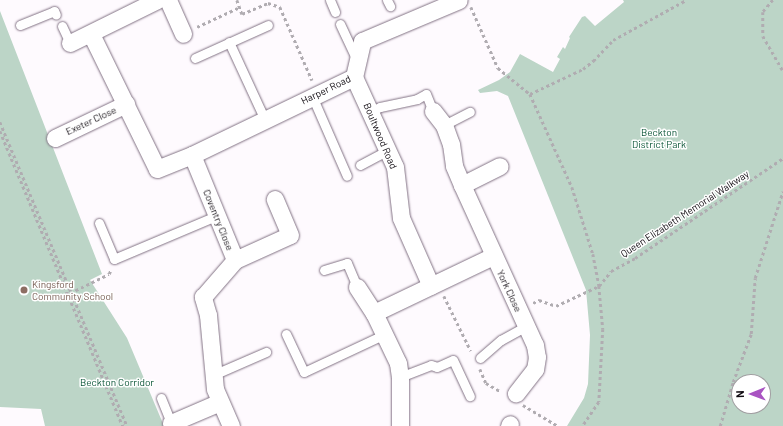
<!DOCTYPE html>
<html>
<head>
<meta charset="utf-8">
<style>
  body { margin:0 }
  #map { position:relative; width:783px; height:426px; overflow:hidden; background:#fefafe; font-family:Barlow,sans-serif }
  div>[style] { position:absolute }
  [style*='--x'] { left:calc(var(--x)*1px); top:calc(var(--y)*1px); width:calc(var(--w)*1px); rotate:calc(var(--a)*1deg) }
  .green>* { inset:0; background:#bcd5c7 }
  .path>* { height:2.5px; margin-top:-1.25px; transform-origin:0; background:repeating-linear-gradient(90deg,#b0acb1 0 3px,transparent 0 6px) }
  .roads { filter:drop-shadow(0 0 1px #827284) drop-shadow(0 0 1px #827284) }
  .service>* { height:9px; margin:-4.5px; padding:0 4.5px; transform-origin:4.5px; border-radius:4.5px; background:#fff }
  .minor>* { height:17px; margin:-8.5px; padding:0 8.5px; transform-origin:8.5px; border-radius:8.5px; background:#fff }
  .dots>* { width:11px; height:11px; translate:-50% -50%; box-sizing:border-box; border:2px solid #fff; border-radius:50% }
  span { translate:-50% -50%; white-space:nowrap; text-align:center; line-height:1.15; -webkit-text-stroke:3px #fff; paint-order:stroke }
  .street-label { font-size:10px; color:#120d13 }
  .park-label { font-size:10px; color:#0c5638 }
  .education-label { font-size:10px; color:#785e54 }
  .left { translate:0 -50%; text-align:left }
  .north { position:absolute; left:731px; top:374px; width:40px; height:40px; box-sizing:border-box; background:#fff; border:1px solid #a09ea1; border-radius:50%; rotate:269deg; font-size:11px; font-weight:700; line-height:16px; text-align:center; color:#120d13 }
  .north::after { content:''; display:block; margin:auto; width:14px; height:18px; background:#a954c2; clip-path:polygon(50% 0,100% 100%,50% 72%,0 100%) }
</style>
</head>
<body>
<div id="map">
  <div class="green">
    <div style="clip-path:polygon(evenodd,623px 0,783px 0,783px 426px,567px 426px,584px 398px,588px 384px,590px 335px,586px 290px,508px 96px,497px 91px,480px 93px,478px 90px,499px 80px,510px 72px,520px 54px,553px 72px,560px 59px,557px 57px,563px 47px,565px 49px,570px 38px,569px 37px,582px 17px,585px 16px,595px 26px,624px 2px,623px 0,739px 382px,763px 382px,763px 406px,739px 406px,739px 382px)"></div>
    <div style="clip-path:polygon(0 11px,102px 274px,90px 280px,127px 338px,164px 426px,45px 426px,41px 409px,0 407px)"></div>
  </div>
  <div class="path">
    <div style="--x:237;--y:0;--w:15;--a:70"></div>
    <div style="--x:242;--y:14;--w:28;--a:-23"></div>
    <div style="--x:268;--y:3;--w:13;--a:18"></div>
    <div style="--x:280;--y:7;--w:80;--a:66.3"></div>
    <div style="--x:773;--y:0;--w:16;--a:130"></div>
    <div style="--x:763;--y:12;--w:24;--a:90"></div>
    <div style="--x:763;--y:36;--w:39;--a:60"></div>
    <div style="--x:471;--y:7;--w:67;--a:66.1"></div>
    <div style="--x:498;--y:68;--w:41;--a:39.1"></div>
    <div style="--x:530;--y:94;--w:102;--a:65.7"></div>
    <div style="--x:572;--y:187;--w:70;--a:72.6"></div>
    <div style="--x:593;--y:254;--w:33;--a:79"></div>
    <div style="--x:599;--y:286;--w:43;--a:84.7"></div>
    <div style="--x:603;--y:329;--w:73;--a:93.1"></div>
    <div style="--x:599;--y:402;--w:29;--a:124"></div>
    <div style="--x:197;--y:27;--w:47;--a:-24.9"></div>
    <div style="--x:530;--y:94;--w:59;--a:-25.3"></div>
    <div style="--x:583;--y:69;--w:13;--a:-39"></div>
    <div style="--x:593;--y:61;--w:29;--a:-46"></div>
    <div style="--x:613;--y:40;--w:83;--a:-28.7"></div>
    <div style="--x:0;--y:122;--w:329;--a:67.3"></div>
    <div style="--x:0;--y:131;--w:320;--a:67.4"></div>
    <div style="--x:70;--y:293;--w:43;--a:-26"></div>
    <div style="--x:109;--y:274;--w:5;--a:-68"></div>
    <div style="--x:444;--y:296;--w:61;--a:63.9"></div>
    <div style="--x:533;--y:303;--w:7;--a:-27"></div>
    <div style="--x:539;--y:300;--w:18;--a:19"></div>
    <div style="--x:556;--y:306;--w:47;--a:-24.9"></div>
    <div style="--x:599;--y:286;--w:19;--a:-51"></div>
    <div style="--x:611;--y:271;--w:27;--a:-28"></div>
    <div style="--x:635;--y:258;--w:179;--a:-34"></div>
    <div style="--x:480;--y:369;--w:15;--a:67"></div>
    <div style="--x:486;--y:383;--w:16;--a:30"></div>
    <div style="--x:523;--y:405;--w:41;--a:31"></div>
    <div style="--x:720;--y:426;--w:46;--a:-73.5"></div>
    <div style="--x:733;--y:382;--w:51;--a:-69.4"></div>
    <div style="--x:751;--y:334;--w:56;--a:-85.9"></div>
    <div style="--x:755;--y:278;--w:91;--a:-72.2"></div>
  </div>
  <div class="roads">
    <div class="service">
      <div style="--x:330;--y:0;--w:13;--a:67"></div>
      <div style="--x:387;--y:0;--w:7;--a:63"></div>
      <div style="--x:340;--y:24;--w:38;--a:65"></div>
      <div style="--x:20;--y:25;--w:37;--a:-22"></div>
      <div style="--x:54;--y:11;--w:4;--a:63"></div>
      <div style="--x:62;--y:26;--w:19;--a:65"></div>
      <div style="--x:229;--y:42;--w:86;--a:65.2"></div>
      <div style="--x:195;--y:58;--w:80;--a:-24.3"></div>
      <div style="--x:312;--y:96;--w:87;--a:66.4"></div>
      <div style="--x:370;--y:112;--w:11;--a:-27"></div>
      <div style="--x:380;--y:107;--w:38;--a:-12"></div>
      <div style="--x:417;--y:99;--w:10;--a:-29"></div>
      <div style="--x:426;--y:94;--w:18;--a:68"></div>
      <div style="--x:444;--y:125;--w:29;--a:-27"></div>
      <div style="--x:360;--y:165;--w:32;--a:-28"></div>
      <div style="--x:99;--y:223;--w:39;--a:67"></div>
      <div style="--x:114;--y:259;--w:111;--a:-22.9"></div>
      <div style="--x:324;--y:270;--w:24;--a:-17"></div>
      <div style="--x:347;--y:263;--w:26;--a:67"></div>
      <div style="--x:286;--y:334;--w:42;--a:64.7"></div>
      <div style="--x:304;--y:372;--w:89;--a:-25.1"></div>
      <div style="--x:480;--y:358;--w:28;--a:-41"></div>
      <div style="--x:501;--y:340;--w:29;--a:-29"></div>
      <div style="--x:213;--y:375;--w:58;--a:-23.5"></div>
      <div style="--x:400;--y:377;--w:33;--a:-21"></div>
      <div style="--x:431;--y:365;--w:6;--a:18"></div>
      <div style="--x:437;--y:367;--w:17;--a:-24"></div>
      <div style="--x:453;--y:360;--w:40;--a:65"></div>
      <div style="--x:161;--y:398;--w:27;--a:68"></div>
    </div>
    <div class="minor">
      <div style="--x:168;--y:0;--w:37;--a:66"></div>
      <div style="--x:91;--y:34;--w:150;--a:63.9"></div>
      <div style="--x:157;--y:169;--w:38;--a:-22"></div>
      <div style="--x:192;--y:155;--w:180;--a:-25.7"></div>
      <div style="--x:354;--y:77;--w:37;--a:-77"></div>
      <div style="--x:362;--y:41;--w:105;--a:-22.9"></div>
      <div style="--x:70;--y:43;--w:97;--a:-26.3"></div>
      <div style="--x:354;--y:77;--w:99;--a:65.5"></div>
      <div style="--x:395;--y:167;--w:51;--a:83.3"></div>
      <div style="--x:401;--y:218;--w:74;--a:66.2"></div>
      <div style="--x:433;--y:111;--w:18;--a:52"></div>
      <div style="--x:444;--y:125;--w:20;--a:70"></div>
      <div style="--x:451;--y:144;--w:22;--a:82"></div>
      <div style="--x:454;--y:166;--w:21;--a:67"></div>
      <div style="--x:462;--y:185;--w:176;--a:65.5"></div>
      <div style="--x:535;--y:345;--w:12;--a:81"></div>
      <div style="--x:537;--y:357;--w:12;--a:99"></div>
      <div style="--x:535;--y:369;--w:31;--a:128"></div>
      <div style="--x:55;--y:138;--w:79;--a:-25.6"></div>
      <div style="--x:192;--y:155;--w:113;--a:67.7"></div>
      <div style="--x:462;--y:185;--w:42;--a:-26.6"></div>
      <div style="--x:357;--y:287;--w:31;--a:57"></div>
      <div style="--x:374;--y:313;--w:55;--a:64.4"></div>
      <div style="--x:398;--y:363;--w:14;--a:82"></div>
      <div style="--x:400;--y:377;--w:49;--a:90"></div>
      <div style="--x:374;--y:313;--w:132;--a:-25.6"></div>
      <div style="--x:171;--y:423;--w:53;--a:-23.2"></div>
      <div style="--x:231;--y:426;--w:40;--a:-113.4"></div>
      <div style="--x:215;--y:389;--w:74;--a:-95.4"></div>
      <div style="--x:208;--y:315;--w:19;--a:-106"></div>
      <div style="--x:203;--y:297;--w:49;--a:-49.1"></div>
      <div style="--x:235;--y:260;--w:60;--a:-24.4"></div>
      <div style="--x:290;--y:235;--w:39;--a:-113"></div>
      <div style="--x:509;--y:426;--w:2;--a:-63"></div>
    </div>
  </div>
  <div class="dots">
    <div style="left:24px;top:290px;background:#8d6e63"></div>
  </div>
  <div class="street-label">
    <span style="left:326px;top:90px;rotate:-26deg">Harper Road</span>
    <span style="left:91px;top:121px;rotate:-25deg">Exeter Close</span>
    <span style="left:380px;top:136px;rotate:67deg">Boultwood Road</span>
    <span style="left:685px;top:214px;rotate:-33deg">Queen Elizabeth Memorial Walkway</span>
    <span style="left:218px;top:220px;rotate:68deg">Coventry Close</span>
    <span style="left:509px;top:291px;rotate:65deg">York Close</span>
  </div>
  <div class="park-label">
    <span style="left:659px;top:138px">Beckton<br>District Park</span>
    <span style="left:117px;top:383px">Beckton Corridor</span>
  </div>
  <div class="education-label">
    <span class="left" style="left:32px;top:290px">Kingsford<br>Community School</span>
  </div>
  <div class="north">N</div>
</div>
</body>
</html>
